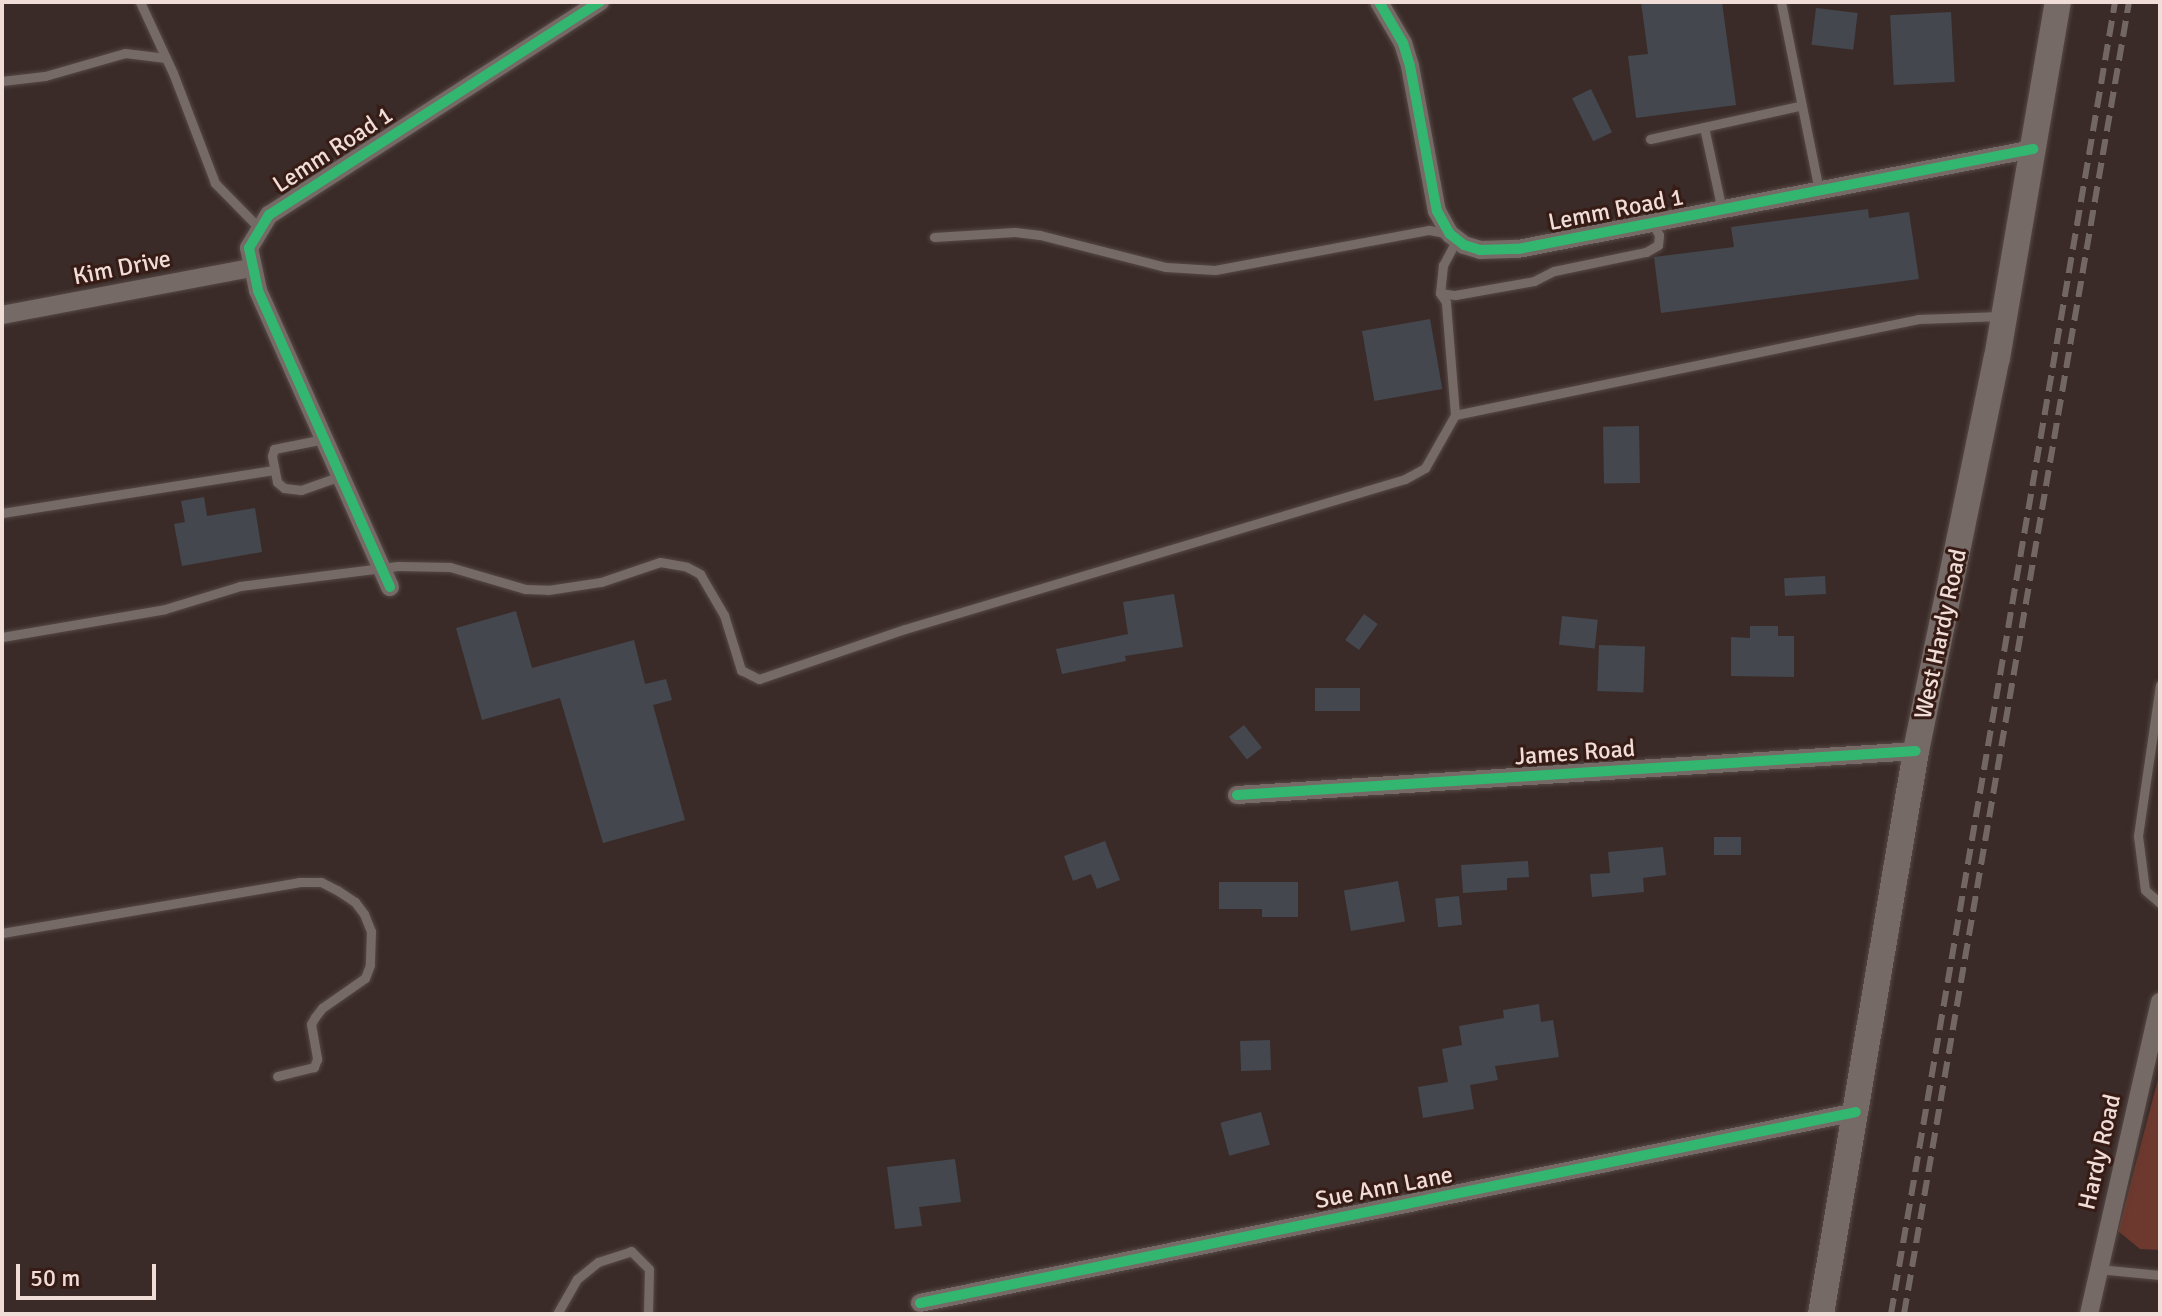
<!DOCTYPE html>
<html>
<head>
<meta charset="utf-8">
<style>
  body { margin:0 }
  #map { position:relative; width:2162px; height:1316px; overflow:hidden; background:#3a2b28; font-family:Signika,sans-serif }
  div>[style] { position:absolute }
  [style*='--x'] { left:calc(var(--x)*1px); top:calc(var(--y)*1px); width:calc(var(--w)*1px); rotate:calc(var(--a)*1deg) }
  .green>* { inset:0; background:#6d382d }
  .building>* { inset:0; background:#44474e; transform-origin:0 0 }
  .roads { filter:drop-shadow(0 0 2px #564945) drop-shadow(0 0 2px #564945) }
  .lane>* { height:9px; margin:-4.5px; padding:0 4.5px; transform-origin:4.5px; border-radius:4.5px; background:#766a67 }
  .street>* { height:18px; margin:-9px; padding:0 9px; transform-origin:9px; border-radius:9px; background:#766a67 }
  .secondary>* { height:26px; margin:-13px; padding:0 13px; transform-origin:13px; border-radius:13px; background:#766a67 }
  .rail>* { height:6px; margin-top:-3px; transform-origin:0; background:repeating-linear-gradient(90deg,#736764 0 16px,transparent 0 24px) }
  .cycleway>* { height:10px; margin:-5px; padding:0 5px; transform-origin:5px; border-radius:5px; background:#33b770 }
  span { translate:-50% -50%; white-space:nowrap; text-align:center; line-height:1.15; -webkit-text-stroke:6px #371c16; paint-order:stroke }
  .street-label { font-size:24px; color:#f0ddd8 }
  .frame { position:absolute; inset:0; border:4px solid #f0ddd8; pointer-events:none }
  .scale { position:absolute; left:16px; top:1264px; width:140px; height:36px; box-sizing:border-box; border:4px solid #f0ddd8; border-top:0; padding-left:10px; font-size:24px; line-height:28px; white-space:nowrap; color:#f0ddd8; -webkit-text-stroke:6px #371c16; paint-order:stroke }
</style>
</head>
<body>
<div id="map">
  <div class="green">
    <div style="clip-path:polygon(2160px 1072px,2160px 1250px,2140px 1249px,2118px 1231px)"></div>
  </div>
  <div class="building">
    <div style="clip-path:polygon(1641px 2px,1722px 2px,1736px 105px,1636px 118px,1628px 56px,1648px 54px)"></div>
    <div style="left:1816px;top:8px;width:42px;height:37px;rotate:7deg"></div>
    <div style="left:1951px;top:12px;width:70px;height:61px;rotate:87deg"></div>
    <div style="left:1591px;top:89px;width:48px;height:21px;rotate:64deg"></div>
    <div style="clip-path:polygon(1868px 209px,1869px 218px,1909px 212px,1919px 279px,1661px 313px,1654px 257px,1734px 247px,1731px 227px)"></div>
    <div style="left:1430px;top:319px;width:71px;height:69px;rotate:80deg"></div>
    <div style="left:1639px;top:426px;width:57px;height:36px;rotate:89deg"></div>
    <div style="clip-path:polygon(204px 497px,207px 516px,255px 508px,262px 552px,182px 566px,174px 524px,185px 522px,181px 501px)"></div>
    <div style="left:1825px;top:576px;width:18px;height:41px;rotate:87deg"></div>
    <div style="clip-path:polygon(1174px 594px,1183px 647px,1125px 656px,1126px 661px,1062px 674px,1056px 649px,1128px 634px,1123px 602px)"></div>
    <div style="clip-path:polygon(516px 611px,532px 668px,634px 640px,645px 684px,666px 679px,672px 700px,653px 705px,685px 820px,603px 843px,560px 698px,482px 720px,456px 628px)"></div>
    <div style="left:1364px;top:614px;width:17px;height:32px;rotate:36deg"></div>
    <div style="left:1562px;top:616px;width:36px;height:29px;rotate:6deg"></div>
    <div style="clip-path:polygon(1750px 626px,1778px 626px,1778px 636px,1794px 636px,1794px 677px,1731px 676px,1731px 637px,1750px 638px)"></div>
    <div style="left:1599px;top:645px;width:46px;height:46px;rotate:2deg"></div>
    <div style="left:1315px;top:688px;width:45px;height:23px"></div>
    <div style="left:1244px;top:725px;width:29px;height:19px;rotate:52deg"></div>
    <div style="left:1714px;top:837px;width:27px;height:18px"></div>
    <div style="clip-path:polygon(1105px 841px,1120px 880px,1097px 889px,1091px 874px,1073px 881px,1064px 856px)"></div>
    <div style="clip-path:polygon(1663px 847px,1666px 875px,1643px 878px,1644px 892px,1592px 897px,1590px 874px,1610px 873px,1608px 852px)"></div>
    <div style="clip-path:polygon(1528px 861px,1529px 877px,1507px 878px,1507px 890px,1463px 893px,1461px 865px)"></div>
    <div style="left:1398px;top:881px;width:41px;height:55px;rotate:80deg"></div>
    <div style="clip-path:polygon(1219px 882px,1298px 882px,1298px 917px,1262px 917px,1262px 909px,1219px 909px)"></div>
    <div style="left:1459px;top:896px;width:29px;height:24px;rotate:84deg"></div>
    <div style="clip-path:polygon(1539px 1004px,1541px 1022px,1553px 1020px,1559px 1057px,1495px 1066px,1498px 1080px,1470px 1085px,1474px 1109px,1423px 1118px,1418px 1087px,1448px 1082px,1442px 1049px,1462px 1045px,1459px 1026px,1504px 1018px,1503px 1010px)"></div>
    <div style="left:1270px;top:1040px;width:30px;height:30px;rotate:88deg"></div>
    <div style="left:1261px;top:1112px;width:34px;height:42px;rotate:75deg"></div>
    <div style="clip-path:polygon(955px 1159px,961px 1202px,919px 1207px,922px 1226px,895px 1229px,887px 1167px)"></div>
  </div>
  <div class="roads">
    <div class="lane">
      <div style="--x:140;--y:2;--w:78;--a:65.1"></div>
      <div style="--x:173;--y:73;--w:118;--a:69.1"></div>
      <div style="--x:215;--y:183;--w:64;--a:45.6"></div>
      <div style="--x:1781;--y:2;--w:192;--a:78.6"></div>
      <div style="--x:2;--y:81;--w:43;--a:-6.6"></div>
      <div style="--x:45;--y:76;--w:83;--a:-16"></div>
      <div style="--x:125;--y:53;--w:41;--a:7"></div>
      <div style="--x:1704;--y:127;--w:85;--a:77.8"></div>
      <div style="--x:1650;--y:139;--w:153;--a:-12.5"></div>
      <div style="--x:934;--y:237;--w:81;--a:-3.5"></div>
      <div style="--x:1015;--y:232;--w:25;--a:7"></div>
      <div style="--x:1040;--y:235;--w:130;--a:14.3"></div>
      <div style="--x:1166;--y:267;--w:49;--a:3.5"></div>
      <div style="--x:1215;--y:270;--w:218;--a:-10.6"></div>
      <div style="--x:1429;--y:230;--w:21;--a:11"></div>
      <div style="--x:1457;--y:239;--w:30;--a:118"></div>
      <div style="--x:1443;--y:265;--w:28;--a:96"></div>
      <div style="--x:1440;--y:293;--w:15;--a:8"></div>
      <div style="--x:1455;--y:295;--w:80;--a:-10"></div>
      <div style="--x:1534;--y:281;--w:22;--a:-27"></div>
      <div style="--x:1554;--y:271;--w:94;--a:-11.7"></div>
      <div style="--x:1646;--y:252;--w:14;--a:-30"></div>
      <div style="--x:1658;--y:245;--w:10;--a:-84"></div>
      <div style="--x:1659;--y:235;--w:13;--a:-119"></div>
      <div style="--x:1455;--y:415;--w:473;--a:-11.7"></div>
      <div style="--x:1918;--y:319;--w:83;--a:-2.1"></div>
      <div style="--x:324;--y:439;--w:51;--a:168.7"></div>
      <div style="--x:274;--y:449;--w:7;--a:106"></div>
      <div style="--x:272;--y:456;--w:26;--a:79"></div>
      <div style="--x:277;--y:482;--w:9;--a:41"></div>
      <div style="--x:284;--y:488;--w:17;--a:7"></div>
      <div style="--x:301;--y:490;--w:42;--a:-19.3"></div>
      <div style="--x:2;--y:513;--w:275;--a:-9"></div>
      <div style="--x:2;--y:637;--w:165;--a:-9.7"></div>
      <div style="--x:165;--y:609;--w:78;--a:-17"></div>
      <div style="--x:240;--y:586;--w:159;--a:-7.2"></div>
      <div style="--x:398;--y:566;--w:52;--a:1.1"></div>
      <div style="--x:450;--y:567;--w:78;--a:16.3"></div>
      <div style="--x:525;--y:589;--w:23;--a:2"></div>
      <div style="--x:548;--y:590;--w:54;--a:-8.6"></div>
      <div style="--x:601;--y:582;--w:62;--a:-18.7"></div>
      <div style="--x:660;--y:562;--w:27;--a:10"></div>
      <div style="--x:687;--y:567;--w:15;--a:28"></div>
      <div style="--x:700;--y:574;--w:48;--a:59.7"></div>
      <div style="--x:724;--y:615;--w:58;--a:72.8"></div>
      <div style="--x:741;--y:670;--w:20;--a:27"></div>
      <div style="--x:759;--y:679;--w:154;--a:-18.9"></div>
      <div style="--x:905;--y:629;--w:522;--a:-16.7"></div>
      <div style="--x:1405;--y:479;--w:23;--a:-29"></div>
      <div style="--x:1425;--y:468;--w:61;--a:-60.5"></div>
      <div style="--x:1455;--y:415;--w:113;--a:-94.6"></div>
      <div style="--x:1446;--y:302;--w:11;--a:-124"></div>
      <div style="--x:2160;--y:685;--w:153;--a:98.3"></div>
      <div style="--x:2138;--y:836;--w:54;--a:82.6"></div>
      <div style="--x:2145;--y:890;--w:20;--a:41"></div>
      <div style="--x:2;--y:933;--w:301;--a:-9.7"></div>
      <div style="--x:299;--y:882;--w:22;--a:0"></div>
      <div style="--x:321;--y:882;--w:18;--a:27"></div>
      <div style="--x:337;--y:890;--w:22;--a:34"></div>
      <div style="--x:355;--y:902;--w:15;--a:53"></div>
      <div style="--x:364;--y:914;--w:18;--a:68"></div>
      <div style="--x:371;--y:931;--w:34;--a:92"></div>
      <div style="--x:370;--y:965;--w:14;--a:111"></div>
      <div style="--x:365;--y:978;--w:52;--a:145.1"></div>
      <div style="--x:322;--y:1008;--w:11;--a:128"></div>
      <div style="--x:315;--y:1017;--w:8;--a:120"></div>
      <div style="--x:311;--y:1024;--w:36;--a:80"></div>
      <div style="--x:317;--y:1059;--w:9;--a:111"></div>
      <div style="--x:314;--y:1067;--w:38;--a:166"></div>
      <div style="--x:2098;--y:1269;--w:62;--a:5.5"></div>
      <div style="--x:557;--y:1314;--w:40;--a:-60.3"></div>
      <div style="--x:577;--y:1279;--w:27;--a:-39"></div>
      <div style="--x:598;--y:1262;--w:35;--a:-18"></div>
      <div style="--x:631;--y:1251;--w:25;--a:45"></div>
      <div style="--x:649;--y:1269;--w:45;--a:91.3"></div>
    </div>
    <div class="street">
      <div style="--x:1379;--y:2;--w:48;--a:59.7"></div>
      <div style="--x:1403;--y:43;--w:24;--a:73"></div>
      <div style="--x:1410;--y:66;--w:147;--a:79.5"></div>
      <div style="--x:1437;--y:211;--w:26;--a:61"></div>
      <div style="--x:1450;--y:234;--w:18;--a:38"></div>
      <div style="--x:1464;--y:245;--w:17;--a:17"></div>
      <div style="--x:1480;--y:250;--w:38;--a:-2"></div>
      <div style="--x:1518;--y:249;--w:525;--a:-10.99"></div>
      <div style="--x:2;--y:315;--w:253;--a:-10.7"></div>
      <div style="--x:390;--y:587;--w:325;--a:-114"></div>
      <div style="--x:258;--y:290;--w:43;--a:-102.1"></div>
      <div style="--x:249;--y:248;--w:39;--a:-59"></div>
      <div style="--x:269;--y:215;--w:394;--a:-32.8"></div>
      <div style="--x:1237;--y:795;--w:680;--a:-3.71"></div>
      <div style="--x:920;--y:1303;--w:955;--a:-11.53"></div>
      <div style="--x:2089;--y:1314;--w:320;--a:-77.2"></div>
    </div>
    <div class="secondary">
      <div style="--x:1821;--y:1314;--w:571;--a:-80.42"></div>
      <div style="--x:1916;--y:751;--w:401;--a:-78.4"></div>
      <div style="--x:1997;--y:358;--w:361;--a:-80.3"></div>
    </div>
  </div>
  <div class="rail">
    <div style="--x:1891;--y:1314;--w:1331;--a:-80.31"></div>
    <div style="--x:1904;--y:1314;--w:1331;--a:-80.27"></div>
  </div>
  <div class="cycleway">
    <div style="--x:1379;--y:2;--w:48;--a:59.7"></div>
    <div style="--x:1403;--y:43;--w:24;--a:73"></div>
    <div style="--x:1410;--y:66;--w:147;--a:79.5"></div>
    <div style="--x:1437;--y:211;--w:26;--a:61"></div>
    <div style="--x:1450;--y:234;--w:18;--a:38"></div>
    <div style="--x:1464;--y:245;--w:17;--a:17"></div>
    <div style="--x:1480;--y:250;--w:38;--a:-2"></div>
    <div style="--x:1518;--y:249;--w:525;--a:-10.99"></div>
    <div style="--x:390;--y:587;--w:325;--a:-114"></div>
    <div style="--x:258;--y:290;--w:43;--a:-102.1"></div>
    <div style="--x:249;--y:248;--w:39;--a:-59"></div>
    <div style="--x:269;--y:215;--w:394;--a:-32.8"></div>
    <div style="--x:1237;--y:795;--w:680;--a:-3.71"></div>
    <div style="--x:920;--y:1303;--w:955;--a:-11.53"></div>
  </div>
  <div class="street-label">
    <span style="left:333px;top:150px;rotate:-33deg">Lemm Road 1</span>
    <span style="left:1616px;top:210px;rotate:-11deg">Lemm Road 1</span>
    <span style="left:122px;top:268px;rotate:-11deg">Kim Drive</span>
    <span style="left:1941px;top:634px;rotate:-78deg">West Hardy Road</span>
    <span style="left:1575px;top:753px;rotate:-4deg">James Road</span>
    <span style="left:2100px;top:1152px;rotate:-77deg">Hardy Road</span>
    <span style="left:1384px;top:1188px;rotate:-11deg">Sue Ann Lane</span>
  </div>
  <div class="frame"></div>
  <div class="scale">50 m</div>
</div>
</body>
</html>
